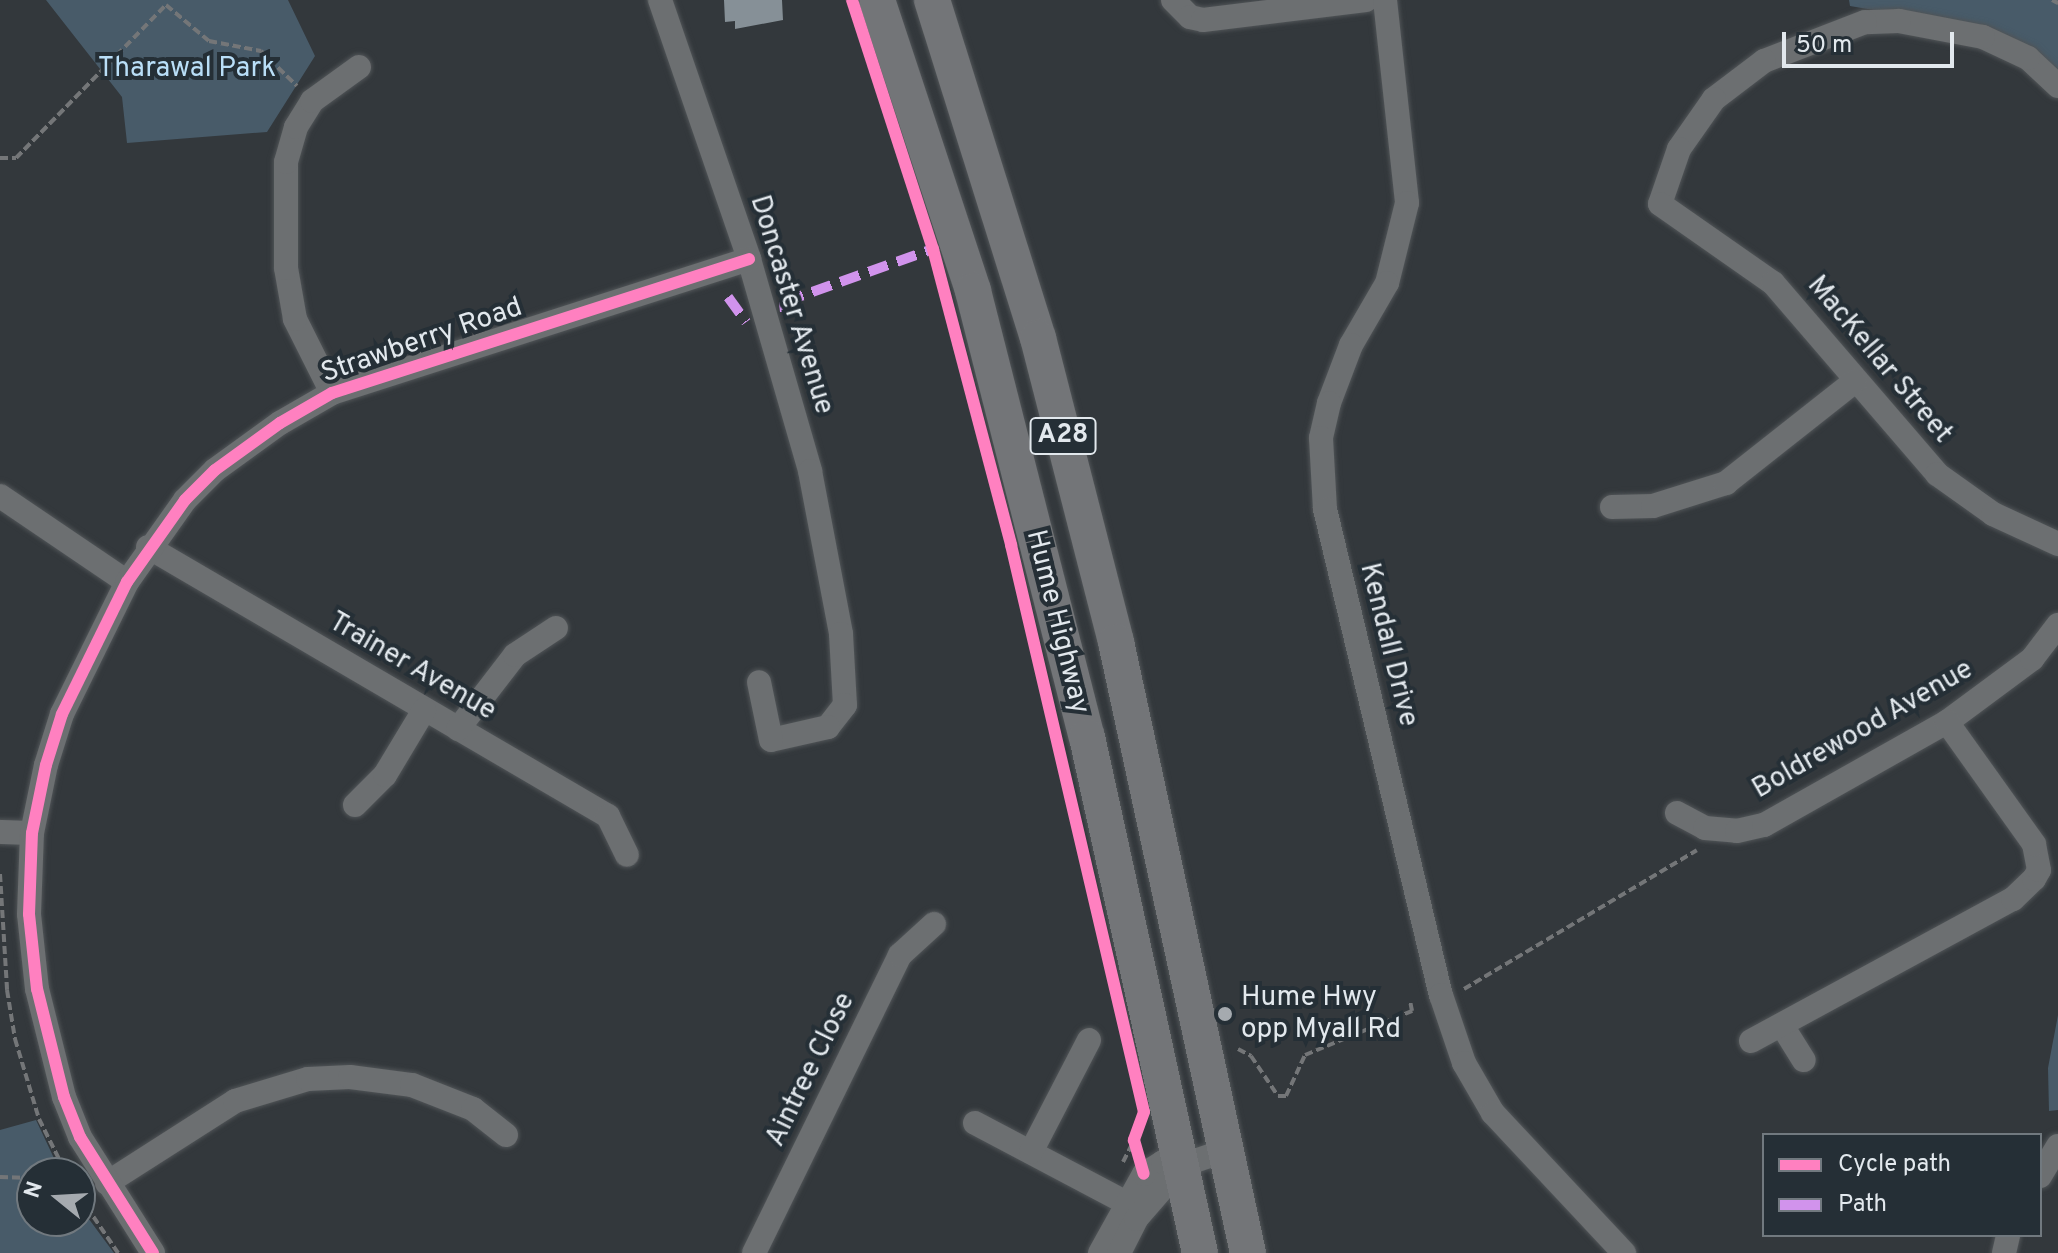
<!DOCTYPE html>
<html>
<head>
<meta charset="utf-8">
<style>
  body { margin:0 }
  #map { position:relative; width:2058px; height:1253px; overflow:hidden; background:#33383c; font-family:Overpass,sans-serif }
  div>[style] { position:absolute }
  .green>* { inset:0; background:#485b69 }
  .building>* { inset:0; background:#869097 }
  .path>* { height:4px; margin-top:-2px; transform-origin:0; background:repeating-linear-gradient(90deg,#747678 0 8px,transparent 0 12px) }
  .roads { filter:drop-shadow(0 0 2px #505457) drop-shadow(0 0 2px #505457) }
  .minor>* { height:24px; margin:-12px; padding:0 12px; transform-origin:12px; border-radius:12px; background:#6c6f71 }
  .highway>* { height:36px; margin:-18px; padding:0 18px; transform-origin:18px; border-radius:18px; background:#737578 }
  .quiet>* { height:10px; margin-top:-5px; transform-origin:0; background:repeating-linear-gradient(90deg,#d193ec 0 20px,transparent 0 30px) }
  .cycleway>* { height:12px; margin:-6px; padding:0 6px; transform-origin:6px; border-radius:6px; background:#ff80c0 }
  .dots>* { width:22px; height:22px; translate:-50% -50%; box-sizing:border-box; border:4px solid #252f36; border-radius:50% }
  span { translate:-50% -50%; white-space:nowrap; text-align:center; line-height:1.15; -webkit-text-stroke:8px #252f36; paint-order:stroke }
  .shield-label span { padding:2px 6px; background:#252f36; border:2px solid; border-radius:6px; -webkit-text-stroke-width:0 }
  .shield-label { font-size:26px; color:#e2e8ed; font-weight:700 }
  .park-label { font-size:28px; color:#b9def7 }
  .street-label { font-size:28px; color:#e2e8ed }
  .poi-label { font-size:28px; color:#e2e8ed }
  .left { translate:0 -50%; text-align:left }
  .legend { position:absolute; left:1762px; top:1133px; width:280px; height:104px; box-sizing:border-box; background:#252f36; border:2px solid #71797f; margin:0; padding:10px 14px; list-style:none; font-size:24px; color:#e2e8ed }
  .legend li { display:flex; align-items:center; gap:16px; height:40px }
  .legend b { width:40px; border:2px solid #71797f }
  .north { position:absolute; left:16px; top:1157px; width:80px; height:80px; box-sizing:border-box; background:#252f36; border:2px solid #71797f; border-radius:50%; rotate:288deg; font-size:22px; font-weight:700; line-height:32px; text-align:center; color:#e2e8ed }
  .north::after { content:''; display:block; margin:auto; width:28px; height:36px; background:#a5aaaf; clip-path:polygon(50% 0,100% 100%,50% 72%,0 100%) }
  .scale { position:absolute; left:1782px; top:32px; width:172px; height:36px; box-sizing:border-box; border:4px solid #e2e8ed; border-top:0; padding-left:10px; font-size:24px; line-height:28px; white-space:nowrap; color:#e2e8ed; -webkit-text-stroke:6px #252f36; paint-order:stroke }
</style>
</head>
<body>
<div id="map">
  <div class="green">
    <i style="clip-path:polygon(46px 0,288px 0,315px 56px,267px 132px,127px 143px,122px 97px)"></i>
    <i style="clip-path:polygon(1849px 0,2058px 0,2058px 76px,1885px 12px,1850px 6px)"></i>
    <i style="clip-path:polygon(2058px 1015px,2058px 1110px,2049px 1111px,2048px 1068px)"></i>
    <i style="clip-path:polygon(36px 1120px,61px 1173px,32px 1173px,32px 1221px,80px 1221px,80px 1207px,114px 1253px,0 1253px,0 1130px)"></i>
  </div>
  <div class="building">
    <i style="clip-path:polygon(724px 0,782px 0,783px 20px,735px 29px,735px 21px,725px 22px)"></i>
  </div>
  <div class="path">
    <i style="left:2052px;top:0;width:7px;rotate:27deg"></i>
    <i style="left:0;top:158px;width:16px"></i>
    <i style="left:16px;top:158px;width:214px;rotate:-45.6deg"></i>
    <i style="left:166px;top:5px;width:56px;rotate:39.9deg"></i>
    <i style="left:209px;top:41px;width:53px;rotate:10.9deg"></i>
    <i style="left:261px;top:51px;width:50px;rotate:44.2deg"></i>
    <i style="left:0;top:874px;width:116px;rotate:86.5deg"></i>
    <i style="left:7px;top:990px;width:50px;rotate:80.7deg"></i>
    <i style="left:15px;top:1039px;width:84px;rotate:73.3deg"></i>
    <i style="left:39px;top:1119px;width:60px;rotate:63.4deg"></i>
    <i style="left:1464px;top:989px;width:271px;rotate:-30.8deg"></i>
    <i style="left:1238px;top:1049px;width:15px;rotate:28deg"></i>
    <i style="left:1251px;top:1056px;width:48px;rotate:56deg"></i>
    <i style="left:1278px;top:1096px;width:8px"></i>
    <i style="left:1286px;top:1096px;width:45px;rotate:-65.1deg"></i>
    <i style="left:1305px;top:1055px;width:116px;rotate:-22.4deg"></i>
    <i style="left:1412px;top:1011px;width:10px;rotate:-101deg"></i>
    <i style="left:1123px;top:1162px;width:25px;rotate:-63deg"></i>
    <i style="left:0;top:1177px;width:32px;rotate:2deg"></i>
    <i style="left:80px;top:1197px;width:68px;rotate:55.8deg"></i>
  </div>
  <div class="roads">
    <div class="minor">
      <i style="left:660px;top:0;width:274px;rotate:71deg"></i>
      <i style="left:749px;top:259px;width:221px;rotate:73.9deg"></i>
      <i style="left:810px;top:471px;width:166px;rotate:79.2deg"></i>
      <i style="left:841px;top:634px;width:71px;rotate:86.8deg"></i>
      <i style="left:845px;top:705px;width:28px;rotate:128deg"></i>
      <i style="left:828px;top:727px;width:58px;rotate:167.2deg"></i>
      <i style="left:771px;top:740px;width:59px;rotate:-101.7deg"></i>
      <i style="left:1173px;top:0;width:24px;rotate:45deg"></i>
      <i style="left:1190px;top:17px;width:13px;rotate:13deg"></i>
      <i style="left:1203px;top:20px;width:164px;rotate:-7deg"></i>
      <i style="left:1385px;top:0;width:204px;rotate:83.8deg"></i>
      <i style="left:1407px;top:203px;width:82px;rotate:104deg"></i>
      <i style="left:1387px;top:283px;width:72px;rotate:120.1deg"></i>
      <i style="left:1351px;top:345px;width:62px;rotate:110.8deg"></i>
      <i style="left:1329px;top:403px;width:36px;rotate:103deg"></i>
      <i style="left:1321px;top:438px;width:71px;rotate:86.8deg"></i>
      <i style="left:1325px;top:509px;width:500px;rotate:76.6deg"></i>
      <i style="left:1441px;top:995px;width:72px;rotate:71.3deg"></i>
      <i style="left:1464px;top:1063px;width:58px;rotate:59.9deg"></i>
      <i style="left:1493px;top:1113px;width:192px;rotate:46.9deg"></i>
      <i style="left:2058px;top:86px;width:41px;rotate:-137deg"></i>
      <i style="left:2028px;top:58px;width:50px;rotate:-155deg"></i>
      <i style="left:1983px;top:37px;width:86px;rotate:-169.2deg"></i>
      <i style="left:1899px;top:21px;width:34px;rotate:178deg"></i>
      <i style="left:1865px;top:22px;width:108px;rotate:158.9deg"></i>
      <i style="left:1764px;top:61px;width:63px;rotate:142.8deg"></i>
      <i style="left:1714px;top:99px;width:61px;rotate:125deg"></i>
      <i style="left:1679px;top:149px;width:58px;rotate:109.1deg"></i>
      <i style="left:1660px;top:204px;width:138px;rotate:35deg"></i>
      <i style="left:1773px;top:283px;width:252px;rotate:49.3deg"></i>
      <i style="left:1937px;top:474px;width:69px;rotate:35.5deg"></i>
      <i style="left:1993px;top:514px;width:72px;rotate:24.8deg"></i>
      <i style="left:332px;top:393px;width:83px;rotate:-116.6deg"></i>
      <i style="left:295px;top:319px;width:52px;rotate:-100deg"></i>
      <i style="left:286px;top:268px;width:106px;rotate:-90deg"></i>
      <i style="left:286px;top:162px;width:36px;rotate:-74deg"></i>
      <i style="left:296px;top:127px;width:31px;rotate:-58deg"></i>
      <i style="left:312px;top:101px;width:58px;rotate:-35.9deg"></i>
      <i style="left:0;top:496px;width:153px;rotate:34.1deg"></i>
      <i style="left:1612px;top:507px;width:41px;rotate:-1.4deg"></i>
      <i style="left:1653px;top:506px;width:77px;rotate:-17.5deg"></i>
      <i style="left:1726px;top:483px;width:164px;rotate:-38.3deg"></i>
      <i style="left:148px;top:547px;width:533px;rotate:30.32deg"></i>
      <i style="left:608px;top:816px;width:43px;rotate:64deg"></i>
      <i style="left:458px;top:729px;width:93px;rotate:-52.4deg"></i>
      <i style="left:515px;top:655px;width:49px;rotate:-33.4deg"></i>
      <i style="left:355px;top:805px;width:42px;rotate:-45deg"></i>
      <i style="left:385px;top:775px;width:76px;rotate:-59deg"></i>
      <i style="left:1677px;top:813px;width:32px;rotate:28deg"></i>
      <i style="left:1705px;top:828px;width:32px;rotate:5deg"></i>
      <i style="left:1737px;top:831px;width:28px;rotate:-13deg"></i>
      <i style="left:1764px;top:825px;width:210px;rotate:-29.4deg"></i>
      <i style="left:1947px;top:722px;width:106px;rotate:-36.5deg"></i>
      <i style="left:2032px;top:659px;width:43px;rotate:-52.6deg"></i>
      <i style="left:0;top:832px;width:32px;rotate:2deg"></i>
      <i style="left:1783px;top:1027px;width:39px;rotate:58deg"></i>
      <i style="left:1751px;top:1041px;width:298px;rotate:-28.5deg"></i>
      <i style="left:2013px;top:899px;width:29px;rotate:-44deg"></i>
      <i style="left:2034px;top:879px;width:10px;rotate:-61deg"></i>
      <i style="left:2039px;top:870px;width:26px;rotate:-101deg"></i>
      <i style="left:2034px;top:844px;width:150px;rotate:-125.5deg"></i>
      <i style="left:975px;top:1123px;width:170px;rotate:27.8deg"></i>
      <i style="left:1031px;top:1152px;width:126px;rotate:-62.6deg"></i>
      <i style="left:2040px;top:1176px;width:35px;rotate:-59deg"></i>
      <i style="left:107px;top:1183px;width:152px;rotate:-32.6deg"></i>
      <i style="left:235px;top:1101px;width:76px;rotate:-16.8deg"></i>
      <i style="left:308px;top:1079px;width:42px;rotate:-2.7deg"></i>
      <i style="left:350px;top:1077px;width:63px;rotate:7.4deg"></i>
      <i style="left:412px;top:1085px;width:66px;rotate:21.5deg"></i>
      <i style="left:473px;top:1109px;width:42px;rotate:38.2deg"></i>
      <i style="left:153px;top:1253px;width:137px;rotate:-122.2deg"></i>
      <i style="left:80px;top:1137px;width:43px;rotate:-111.8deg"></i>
      <i style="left:64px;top:1097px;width:111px;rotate:-104deg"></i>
      <i style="left:37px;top:989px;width:75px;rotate:-96.1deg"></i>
      <i style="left:29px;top:914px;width:81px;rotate:-87.9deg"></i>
      <i style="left:32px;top:833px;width:69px;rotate:-78.4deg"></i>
      <i style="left:46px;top:765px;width:53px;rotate:-72.6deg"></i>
      <i style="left:62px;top:714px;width:147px;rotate:-63.8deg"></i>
      <i style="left:127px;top:582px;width:100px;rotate:-54.7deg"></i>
      <i style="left:185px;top:500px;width:42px;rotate:-45deg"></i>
      <i style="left:215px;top:470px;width:80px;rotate:-35.9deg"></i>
      <i style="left:280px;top:423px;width:60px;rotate:-30deg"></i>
      <i style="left:332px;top:393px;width:438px;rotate:-17.8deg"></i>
      <i style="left:754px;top:1253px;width:332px;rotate:-63.9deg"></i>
      <i style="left:900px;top:955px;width:46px;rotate:-42.4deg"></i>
      <i style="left:1100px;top:1253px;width:90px;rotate:-60.9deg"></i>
      <i style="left:1144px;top:1174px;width:22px;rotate:-32deg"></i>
      <i style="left:1163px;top:1162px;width:20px;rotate:9deg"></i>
      <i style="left:1183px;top:1165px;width:46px;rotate:-18.8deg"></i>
      <i style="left:1119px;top:1253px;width:38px;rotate:-63deg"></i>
      <i style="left:1136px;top:1219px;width:72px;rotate:-49deg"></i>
      <i style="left:2004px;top:1253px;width:18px;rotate:-77deg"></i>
    </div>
    <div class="highway">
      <i style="left:877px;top:0;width:306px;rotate:71.7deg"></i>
      <i style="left:973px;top:291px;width:460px;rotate:75.7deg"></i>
      <i style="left:1087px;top:737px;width:528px;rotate:77.65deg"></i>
      <i style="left:932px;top:0;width:354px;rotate:72.6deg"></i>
      <i style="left:1038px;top:338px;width:314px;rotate:75.6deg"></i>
      <i style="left:1116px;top:642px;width:625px;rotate:77.81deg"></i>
    </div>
  </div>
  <div class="quiet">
    <i style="left:728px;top:297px;width:31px;rotate:54deg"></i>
    <i style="left:785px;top:312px;width:10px;rotate:-96deg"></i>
    <i style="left:784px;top:302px;width:158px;rotate:-19.6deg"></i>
  </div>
  <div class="cycleway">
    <i style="left:852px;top:0;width:262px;rotate:72deg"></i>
    <i style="left:933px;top:249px;width:306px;rotate:75.2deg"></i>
    <i style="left:1011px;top:545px;width:582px;rotate:76.8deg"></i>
    <i style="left:1144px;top:1112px;width:30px;rotate:110deg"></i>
    <i style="left:1134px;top:1140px;width:35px;rotate:74deg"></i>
    <i style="left:153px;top:1253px;width:137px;rotate:-122.2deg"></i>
    <i style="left:80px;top:1137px;width:43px;rotate:-111.8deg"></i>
    <i style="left:64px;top:1097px;width:111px;rotate:-104deg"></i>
    <i style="left:37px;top:989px;width:75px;rotate:-96.1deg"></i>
    <i style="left:29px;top:914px;width:81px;rotate:-87.9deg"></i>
    <i style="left:32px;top:833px;width:69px;rotate:-78.4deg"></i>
    <i style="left:46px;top:765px;width:53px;rotate:-72.6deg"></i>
    <i style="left:62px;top:714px;width:147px;rotate:-63.8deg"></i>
    <i style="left:127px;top:582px;width:100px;rotate:-54.7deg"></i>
    <i style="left:185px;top:500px;width:42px;rotate:-45deg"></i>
    <i style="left:215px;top:470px;width:80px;rotate:-35.9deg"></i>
    <i style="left:280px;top:423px;width:60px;rotate:-30deg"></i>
    <i style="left:332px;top:393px;width:438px;rotate:-17.8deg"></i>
  </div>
  <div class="dots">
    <i style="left:1225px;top:1014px;background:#a5aaaf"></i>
  </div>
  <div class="shield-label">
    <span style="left:1063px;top:436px">A28</span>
  </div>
  <div class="park-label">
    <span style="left:187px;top:69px">Tharawal Park</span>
  </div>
  <div class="street-label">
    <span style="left:791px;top:305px;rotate:73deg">Doncaster Avenue</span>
    <span style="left:422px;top:341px;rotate:-19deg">Strawberry Road</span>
    <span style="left:1879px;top:360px;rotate:50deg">MacKellar Street</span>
    <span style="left:1057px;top:622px;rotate:76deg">Hume Highway</span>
    <span style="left:1388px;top:645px;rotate:76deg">Kendall Drive</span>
    <span style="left:412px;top:667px;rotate:30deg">Trainer Avenue</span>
    <span style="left:1863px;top:730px;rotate:-30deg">Boldrewood Avenue</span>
    <span style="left:811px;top:1070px;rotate:-64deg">Aintree Close</span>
  </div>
  <div class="poi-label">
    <span class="left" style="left:1241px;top:1014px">Hume Hwy<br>opp Myall Rd</span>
  </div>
  <ul class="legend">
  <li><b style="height:10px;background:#ff80c0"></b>Cycle path</li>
  <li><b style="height:10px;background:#d193ec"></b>Path</li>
  </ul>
  <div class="north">N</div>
  <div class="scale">50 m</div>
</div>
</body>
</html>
